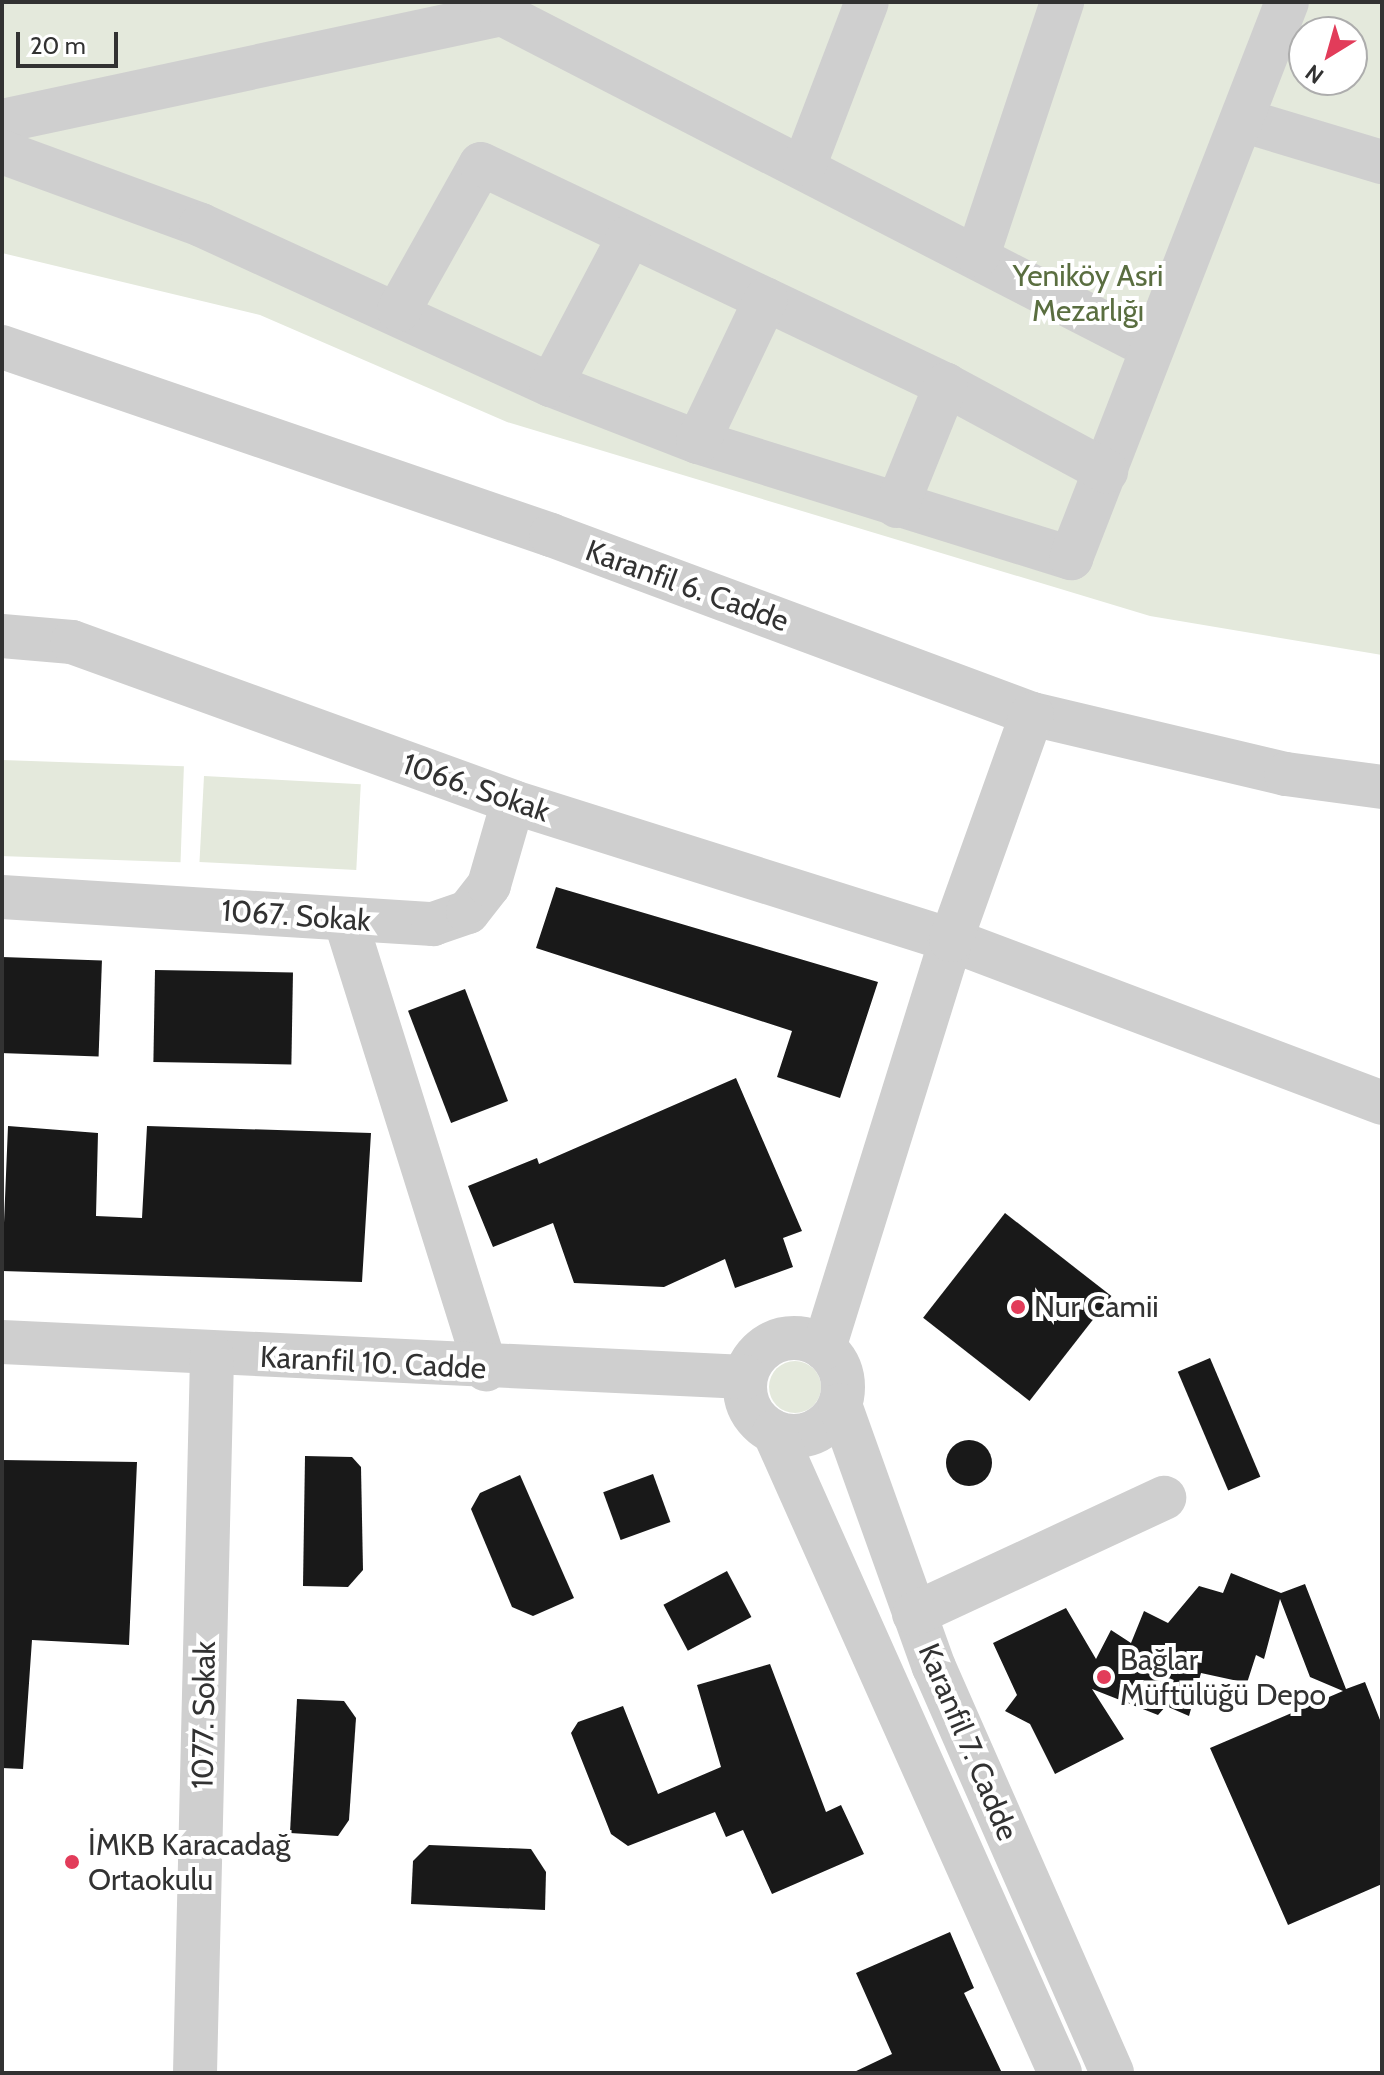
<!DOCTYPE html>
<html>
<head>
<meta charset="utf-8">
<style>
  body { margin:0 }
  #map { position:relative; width:1384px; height:2075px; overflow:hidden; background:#fff; font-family:Cabin,sans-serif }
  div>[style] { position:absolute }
  .green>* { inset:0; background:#e4e9dc; transform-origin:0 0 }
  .round { border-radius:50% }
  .building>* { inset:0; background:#191919; transform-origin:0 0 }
  .minor>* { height:44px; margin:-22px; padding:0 22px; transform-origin:22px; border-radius:22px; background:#cfcfcf }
  .minor>.ring { margin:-22px; padding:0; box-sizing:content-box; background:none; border:44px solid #cfcfcf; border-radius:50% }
  .dots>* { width:22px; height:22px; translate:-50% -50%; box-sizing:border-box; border:4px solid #fff; border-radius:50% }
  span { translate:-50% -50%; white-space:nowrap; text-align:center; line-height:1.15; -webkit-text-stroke:8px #fff; paint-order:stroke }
  .park-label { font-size:30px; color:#5a6e40 }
  .street-label { font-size:30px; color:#323232 }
  .poi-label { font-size:30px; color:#323232 }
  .left { translate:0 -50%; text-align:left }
  .frame { position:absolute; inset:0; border:4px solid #323232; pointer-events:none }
  .north { position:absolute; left:1288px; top:16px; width:80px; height:80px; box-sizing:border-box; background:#fff; border:2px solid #adadad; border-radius:50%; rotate:217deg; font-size:22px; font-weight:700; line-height:32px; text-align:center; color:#323232 }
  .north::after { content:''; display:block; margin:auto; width:28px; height:36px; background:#e23c5a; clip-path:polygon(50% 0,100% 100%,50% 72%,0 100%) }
  .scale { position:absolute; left:16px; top:32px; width:102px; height:36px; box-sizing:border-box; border:4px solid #323232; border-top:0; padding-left:10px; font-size:24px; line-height:28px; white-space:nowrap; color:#323232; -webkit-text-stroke:6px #fff; paint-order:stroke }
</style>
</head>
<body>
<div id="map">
  <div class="green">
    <i style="clip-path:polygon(evenodd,2px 2px,1382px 2px,1382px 655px,1150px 616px,507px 422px,260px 315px,2px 253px,2px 2px,1304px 32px,1352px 32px,1352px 80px,1304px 80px,1304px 32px)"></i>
    <i style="left:2px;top:760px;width:182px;height:96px;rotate:2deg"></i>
    <i style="left:204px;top:776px;width:157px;height:86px;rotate:3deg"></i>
    <i class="round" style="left:769px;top:1361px;width:52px;height:52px"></i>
  </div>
  <div class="building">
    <i style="clip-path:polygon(556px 887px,878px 982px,840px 1098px,777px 1077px,792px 1031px,536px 948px)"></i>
    <i style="left:2px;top:957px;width:100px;height:96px;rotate:2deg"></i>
    <i style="left:155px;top:970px;width:138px;height:92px;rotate:1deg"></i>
    <i style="left:465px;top:989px;width:120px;height:61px;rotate:69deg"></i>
    <i style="clip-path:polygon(736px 1078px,802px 1231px,783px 1238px,793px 1267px,735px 1288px,725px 1259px,664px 1287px,574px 1283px,553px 1223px,493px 1247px,468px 1186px,537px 1158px,539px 1164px)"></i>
    <i style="clip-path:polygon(8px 1126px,98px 1133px,96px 1216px,142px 1218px,147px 1126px,371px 1133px,362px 1282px,2px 1271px)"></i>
    <i style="left:1005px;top:1213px;width:135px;height:133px;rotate:38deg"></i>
    <i style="left:1210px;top:1358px;width:129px;height:35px;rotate:67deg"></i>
    <i class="round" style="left:946px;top:1440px;width:46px;height:46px"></i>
    <i style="clip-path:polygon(305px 1456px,352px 1457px,361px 1467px,363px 1570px,348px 1587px,303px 1586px)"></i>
    <i style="clip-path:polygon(2px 1460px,137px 1462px,129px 1645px,32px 1640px,23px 1769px,2px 1768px)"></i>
    <i style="left:653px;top:1474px;width:51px;height:53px;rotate:70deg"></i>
    <i style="clip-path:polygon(520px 1475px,574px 1598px,533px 1616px,512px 1607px,471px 1509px,480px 1493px)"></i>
    <i style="left:727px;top:1571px;width:52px;height:72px;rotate:62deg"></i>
    <i style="clip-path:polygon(1231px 1573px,1281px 1593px,1305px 1584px,1346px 1689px,1365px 1682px,1382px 1725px,1382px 1884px,1288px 1925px,1210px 1748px,1343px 1691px,1310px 1677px,1280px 1599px,1264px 1659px,1256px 1655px,1247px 1683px,1201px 1673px,1189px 1716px,1166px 1706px,1158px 1715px,1092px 1689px,1124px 1739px,1055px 1774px,1030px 1724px,1005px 1711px,1017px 1695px,993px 1643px,1066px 1608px,1096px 1659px,1111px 1630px,1131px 1643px,1144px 1611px,1168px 1623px,1199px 1586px,1223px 1593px)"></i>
    <i style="clip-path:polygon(770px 1664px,826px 1812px,841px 1805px,864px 1854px,772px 1894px,743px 1830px,726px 1837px,715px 1812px,628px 1846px,611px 1834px,571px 1733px,578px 1722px,623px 1706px,658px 1794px,721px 1767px,697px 1685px)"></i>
    <i style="clip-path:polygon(297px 1699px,344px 1701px,356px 1718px,349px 1820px,338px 1836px,290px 1833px)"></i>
    <i style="clip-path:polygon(429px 1845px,531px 1849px,546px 1872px,545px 1910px,411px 1904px,413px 1861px)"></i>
    <i style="clip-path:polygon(950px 1932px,974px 1988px,964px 1993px,1002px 2073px,852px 2073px,892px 2054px,856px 1973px)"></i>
  </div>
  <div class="minor">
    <i style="left:2px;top:121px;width:511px;rotate:-12.08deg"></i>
    <i style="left:502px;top:14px;width:731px;rotate:27.2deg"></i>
    <i style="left:1245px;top:121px;width:143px;rotate:16.7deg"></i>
    <i style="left:2px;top:152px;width:212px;rotate:20.1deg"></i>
    <i style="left:201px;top:225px;width:385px;rotate:24.6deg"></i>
    <i style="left:551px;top:385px;width:158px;rotate:21.2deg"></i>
    <i style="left:698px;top:442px;width:391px;rotate:17.3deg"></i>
    <i style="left:1071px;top:558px;width:596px;rotate:-68.77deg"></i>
    <i style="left:805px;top:164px;width:173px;rotate:-69.1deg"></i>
    <i style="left:978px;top:255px;width:267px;rotate:-71.6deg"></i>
    <i style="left:399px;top:310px;width:167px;rotate:-60.7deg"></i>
    <i style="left:481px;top:164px;width:515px;rotate:25.42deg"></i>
    <i style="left:946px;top:385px;width:182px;rotate:28.3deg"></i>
    <i style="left:2px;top:347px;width:580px;rotate:18.9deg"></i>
    <i style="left:551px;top:535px;width:513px;rotate:20.41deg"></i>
    <i style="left:1032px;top:714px;width:261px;rotate:13.3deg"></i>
    <i style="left:1286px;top:774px;width:97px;rotate:7.7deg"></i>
    <i style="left:551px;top:385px;width:167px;rotate:-62.2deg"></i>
    <i style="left:698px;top:442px;width:158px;rotate:-64.6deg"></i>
    <i style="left:897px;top:506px;width:131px;rotate:-68deg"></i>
    <i style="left:2px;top:636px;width:70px;rotate:4.9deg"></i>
    <i style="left:72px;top:642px;width:469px;rotate:19.9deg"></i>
    <i style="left:513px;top:802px;width:459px;rotate:17.5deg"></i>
    <i style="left:951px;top:940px;width:461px;rotate:20.7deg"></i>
    <i style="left:2px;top:897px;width:432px;rotate:3.6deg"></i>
    <i style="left:433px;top:924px;width:37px;rotate:-19deg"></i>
    <i style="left:468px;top:912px;width:34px;rotate:-52deg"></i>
    <i style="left:489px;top:885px;width:86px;rotate:-73.9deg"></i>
    <i style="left:345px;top:919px;width:472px;rotate:72.6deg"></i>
    <i class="ring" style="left:745px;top:1338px;width:54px;height:54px"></i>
    <i style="left:2px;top:1342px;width:744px;rotate:2.7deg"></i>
    <i style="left:824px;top:1348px;width:427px;rotate:-72.7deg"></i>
    <i style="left:951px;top:940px;width:240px;rotate:-70.3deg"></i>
    <i style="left:840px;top:1405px;width:278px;rotate:70.3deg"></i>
    <i style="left:934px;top:1667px;width:443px;rotate:66.3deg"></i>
    <i style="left:774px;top:1432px;width:702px;rotate:65.95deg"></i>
    <i style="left:914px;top:1614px;width:276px;rotate:-24.9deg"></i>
    <i style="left:195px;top:2073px;width:717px;rotate:-88.64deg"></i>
  </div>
  <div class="dots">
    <i style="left:1018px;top:1307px;background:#e23c5a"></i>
    <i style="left:1104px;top:1677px;background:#e23c5a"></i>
    <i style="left:72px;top:1862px;background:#e23c5a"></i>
  </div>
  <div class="park-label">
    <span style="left:1088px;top:293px">Yeniköy Asri<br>Mezarlığı</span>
  </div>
  <div class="street-label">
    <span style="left:687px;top:586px;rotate:20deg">Karanfil 6. Cadde</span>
    <span style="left:476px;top:788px;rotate:19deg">1066. Sokak</span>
    <span style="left:296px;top:916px;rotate:4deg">1067. Sokak</span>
    <span style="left:373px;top:1363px;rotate:3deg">Karanfil 10. Cadde</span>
    <span style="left:204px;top:1715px;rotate:-89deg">1077. Sokak</span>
    <span style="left:968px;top:1742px;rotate:67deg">Karanfil 7. Cadde</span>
  </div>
  <div class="poi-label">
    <span class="left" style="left:1034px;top:1307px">Nur Camii</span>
    <span class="left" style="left:1120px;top:1677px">Bağlar<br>Müftülüğü Depo</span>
    <span class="left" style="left:88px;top:1862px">İMKB Karacadağ<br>Ortaokulu</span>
  </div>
  <div class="frame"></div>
  <div class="north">N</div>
  <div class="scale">20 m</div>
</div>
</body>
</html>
